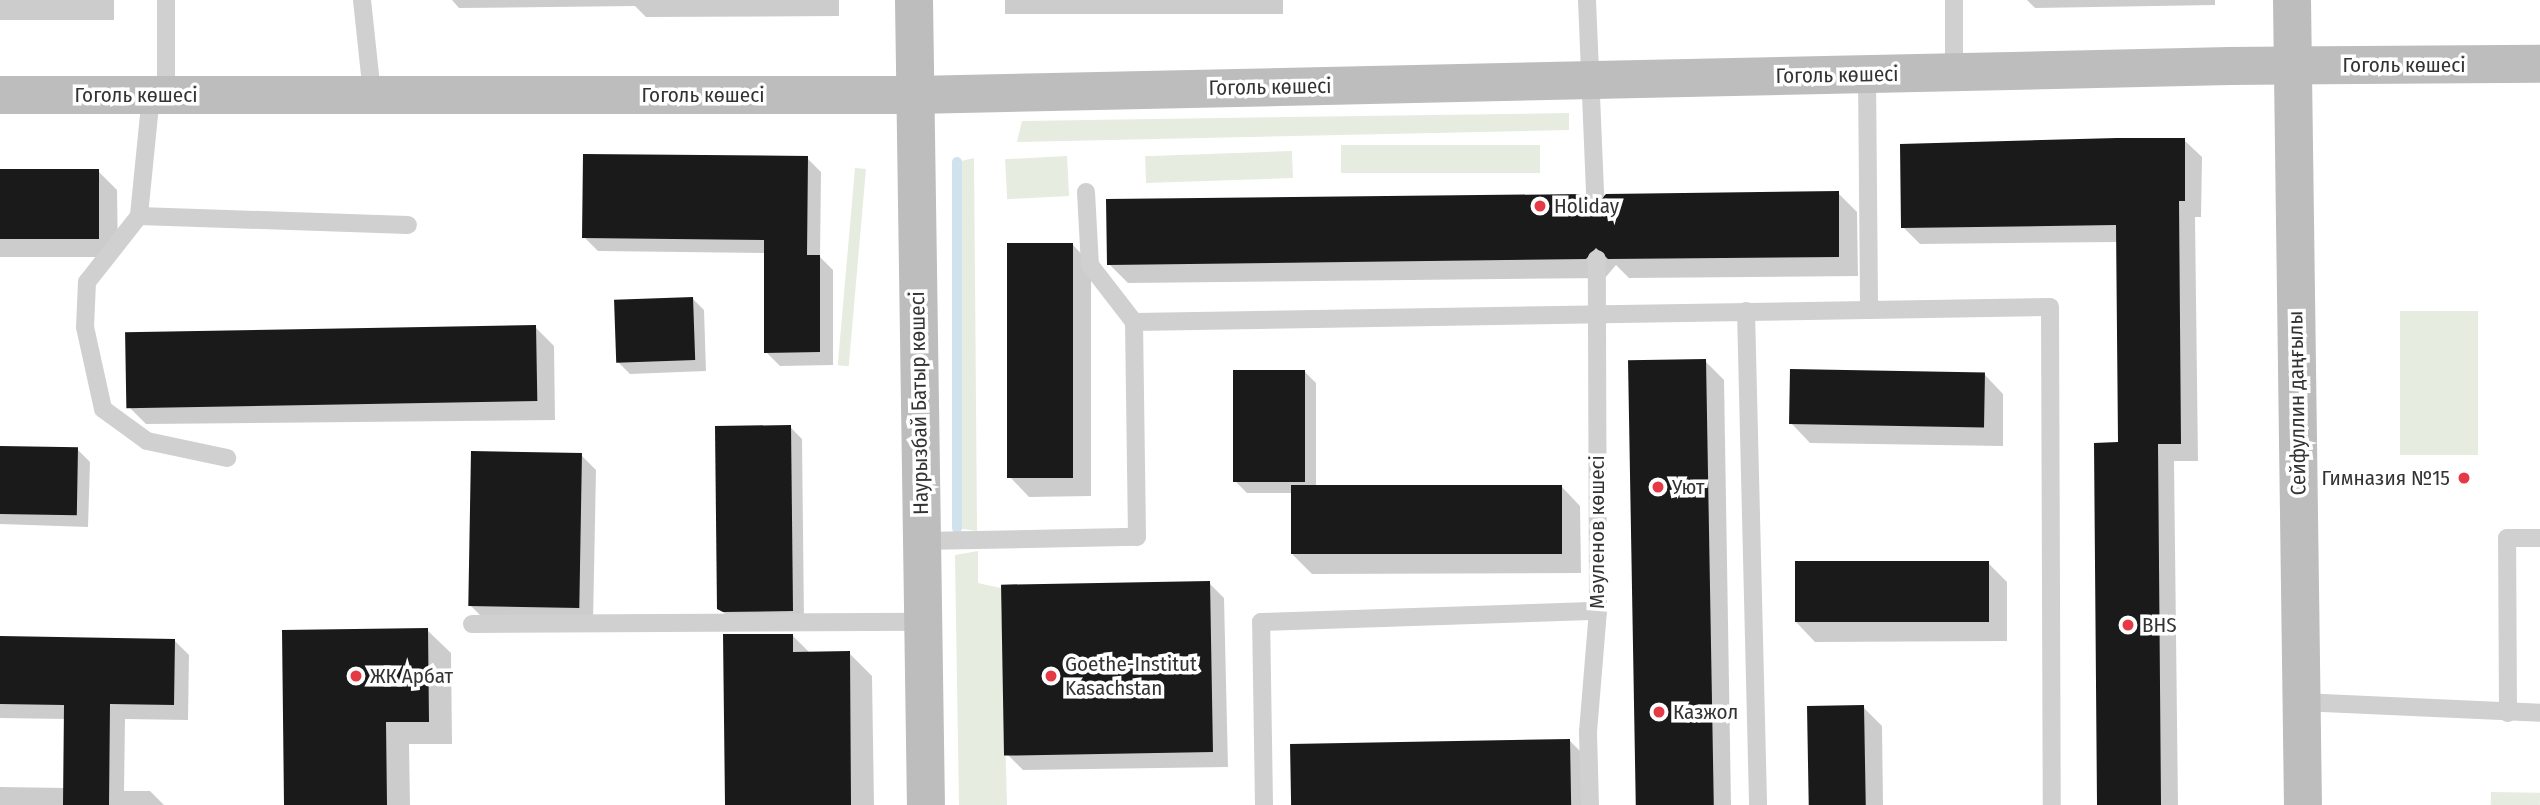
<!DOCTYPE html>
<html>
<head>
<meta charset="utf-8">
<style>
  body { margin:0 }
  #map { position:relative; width:2540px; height:805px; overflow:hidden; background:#fff; font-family:"Fira Sans Condensed",sans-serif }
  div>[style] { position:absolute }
  .green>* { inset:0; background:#e6ecdf; transform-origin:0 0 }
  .shadow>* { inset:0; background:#0003; transform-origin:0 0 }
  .stream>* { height:10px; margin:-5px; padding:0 5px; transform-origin:5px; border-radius:5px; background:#cfe2ee }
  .building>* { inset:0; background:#1a1a1a; transform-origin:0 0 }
  .lane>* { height:18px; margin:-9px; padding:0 9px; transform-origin:9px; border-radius:9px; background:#d0d0d0 }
  .secondary>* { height:38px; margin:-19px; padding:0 19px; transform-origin:19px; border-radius:19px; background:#bdbdbd }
  .dots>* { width:19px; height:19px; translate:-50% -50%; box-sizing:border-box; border:4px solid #fff; border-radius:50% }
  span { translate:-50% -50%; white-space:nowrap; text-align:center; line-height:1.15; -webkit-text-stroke:7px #fff; paint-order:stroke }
  .street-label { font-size:21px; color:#333 }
  .poi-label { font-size:21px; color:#333 }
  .left { translate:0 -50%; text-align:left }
  .right { translate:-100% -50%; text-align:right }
</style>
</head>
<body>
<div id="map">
  <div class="green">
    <i style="clip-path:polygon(1569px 113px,1569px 130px,1017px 142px,1022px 121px)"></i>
    <i style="left:1540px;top:145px;width:28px;height:199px;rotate:90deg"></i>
    <i style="left:1292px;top:151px;width:27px;height:147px;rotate:88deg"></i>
    <i style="left:1067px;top:156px;width:40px;height:62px;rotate:87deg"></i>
    <i style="clip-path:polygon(974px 158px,977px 531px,957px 528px,957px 162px)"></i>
    <i style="left:855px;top:168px;width:11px;height:198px;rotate:5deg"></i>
    <i style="left:2400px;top:311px;width:78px;height:144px"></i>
    <i style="clip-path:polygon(978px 551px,978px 583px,1001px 588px,1007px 805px,959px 805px,955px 555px)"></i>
    <i style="left:2491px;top:792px;width:49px;height:13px;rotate:1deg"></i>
  </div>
  <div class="shadow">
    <i style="left:0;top:0;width:114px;height:20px"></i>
    <i style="clip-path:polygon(452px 0,839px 0,839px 16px,646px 17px,635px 6px,459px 8px)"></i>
    <i style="left:1005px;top:0;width:278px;height:14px"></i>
    <i style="clip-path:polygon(2027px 0,2215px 0,2215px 5px,2035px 8px)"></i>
    <i style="clip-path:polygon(2184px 140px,2202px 157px,2201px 217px,2195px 217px,2198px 461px,2174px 461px,2178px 805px,2099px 805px,2120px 444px,2118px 242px,1920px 244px,1903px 227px)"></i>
    <i style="clip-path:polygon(807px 158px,821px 172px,820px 257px,833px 270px,833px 365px,780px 366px,766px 352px,765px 253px,598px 251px,584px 237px)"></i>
    <i style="clip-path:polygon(0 171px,98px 171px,117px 190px,118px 257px,0 257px)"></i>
    <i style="clip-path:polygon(1838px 193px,1857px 212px,1858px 276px,1629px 278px,1616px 265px,1605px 278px,1128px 283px,1109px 264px,1595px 208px)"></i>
    <i style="clip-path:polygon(1072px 244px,1091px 264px,1091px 496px,1029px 497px,1010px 477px)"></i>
    <i style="clip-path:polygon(692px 298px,704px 310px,706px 371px,630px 374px,618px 362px)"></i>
    <i style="clip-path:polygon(535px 327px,554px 346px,555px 420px,146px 424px,127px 405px)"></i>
    <i style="clip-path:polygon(1705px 361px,1724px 380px,1731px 805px,1637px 805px)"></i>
    <i style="clip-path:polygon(1304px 371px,1316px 383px,1316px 488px,1561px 486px,1580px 506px,1581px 573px,1312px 574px,1293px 555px,1292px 493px,1247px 493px,1235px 481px)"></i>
    <i style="clip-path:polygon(1984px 374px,2003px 394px,2003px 446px,1810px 443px,1791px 423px)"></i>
    <i style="clip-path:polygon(790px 427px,802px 439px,804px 622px,731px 620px,719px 608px)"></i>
    <i style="clip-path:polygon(0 448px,78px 450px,90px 462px,88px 527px,0 524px)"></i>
    <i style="clip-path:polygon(581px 455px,596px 470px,593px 622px,485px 620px,470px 605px)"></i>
    <i style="clip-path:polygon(1988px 563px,2007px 582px,2007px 641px,1815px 642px,1796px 622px)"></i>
    <i style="clip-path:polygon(1209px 583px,1224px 598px,1228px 767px,1023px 770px,1008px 755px)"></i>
    <i style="clip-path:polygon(427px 630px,451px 653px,452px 744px,409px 744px,410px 805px,286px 805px)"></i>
    <i style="clip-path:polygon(793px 636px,810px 653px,849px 653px,872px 676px,874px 805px,726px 805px)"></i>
    <i style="clip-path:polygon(0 637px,174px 640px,189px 655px,188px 720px,125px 719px,124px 791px,150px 791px,164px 805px,0 805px,0 787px,65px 788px,66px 719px,0 718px)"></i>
    <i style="clip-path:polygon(1863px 707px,1882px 726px,1883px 805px,1810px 805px)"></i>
    <i style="clip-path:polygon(1570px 741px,1585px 756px,1585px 805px,1293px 805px)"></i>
  </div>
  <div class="stream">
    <i style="left:957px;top:162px;width:366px;rotate:90deg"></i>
  </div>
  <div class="building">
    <i style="clip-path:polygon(2117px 138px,2185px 138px,2185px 201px,2179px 201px,2181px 444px,2158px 444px,2161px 805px,2097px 805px,2094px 443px,2118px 442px,2116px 225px,1901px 228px,1900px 144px)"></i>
    <i style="clip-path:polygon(583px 154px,808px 156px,807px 255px,820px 255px,820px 352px,764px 353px,764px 240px,582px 238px)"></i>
    <i style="left:0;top:169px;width:99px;height:70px"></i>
    <i style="clip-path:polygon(1839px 191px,1839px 257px,1608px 259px,1596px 248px,1586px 259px,1107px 265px,1106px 199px,1584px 194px,1595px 205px,1606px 194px)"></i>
    <i style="left:1073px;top:243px;width:235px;height:66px;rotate:90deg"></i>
    <i style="left:693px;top:297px;width:63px;height:79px;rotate:88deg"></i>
    <i style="left:536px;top:325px;width:76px;height:411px;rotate:89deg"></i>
    <i style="left:1706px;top:359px;width:446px;height:78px;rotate:89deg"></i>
    <i style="left:1790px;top:369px;width:195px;height:55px;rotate:1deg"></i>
    <i style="left:1233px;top:370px;width:72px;height:112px"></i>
    <i style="clip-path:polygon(791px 425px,793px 611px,723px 612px,717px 609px,715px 426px)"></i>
    <i style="left:0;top:446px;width:78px;height:68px;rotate:1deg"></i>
    <i style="left:471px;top:451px;width:111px;height:155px;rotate:1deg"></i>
    <i style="left:1562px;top:485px;width:69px;height:271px;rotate:90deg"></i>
    <i style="left:1989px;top:561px;width:61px;height:194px;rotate:90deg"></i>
    <i style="left:1210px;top:581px;width:171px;height:209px;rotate:89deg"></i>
    <i style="clip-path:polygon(428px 628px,429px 722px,386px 722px,387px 805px,284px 805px,282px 630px)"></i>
    <i style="clip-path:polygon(723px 634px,793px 634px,793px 652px,850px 651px,851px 805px,725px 805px)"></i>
    <i style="clip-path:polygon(0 636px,175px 639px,174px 705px,110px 704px,109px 805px,63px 805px,64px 705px,0 704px)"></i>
    <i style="left:1864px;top:705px;width:100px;height:57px;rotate:89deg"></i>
    <i style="left:1570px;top:739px;width:66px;height:280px;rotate:89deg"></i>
  </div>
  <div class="lane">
    <i style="left:166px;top:0;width:95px;rotate:90deg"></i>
    <i style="left:362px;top:0;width:95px;rotate:83.9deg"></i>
    <i style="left:1587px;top:0;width:194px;rotate:87.6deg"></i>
    <i style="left:1954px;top:0;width:72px;rotate:90deg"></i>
    <i style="left:1867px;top:74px;width:236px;rotate:89.5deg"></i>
    <i style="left:151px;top:95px;width:122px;rotate:95.7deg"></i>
    <i style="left:139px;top:216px;width:84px;rotate:128.2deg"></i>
    <i style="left:87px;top:282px;width:45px;rotate:92.5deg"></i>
    <i style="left:85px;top:327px;width:84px;rotate:77.6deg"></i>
    <i style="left:103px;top:409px;width:54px;rotate:36deg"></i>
    <i style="left:147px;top:441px;width:82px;rotate:12deg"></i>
    <i style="left:1086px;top:192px;width:73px;rotate:86.9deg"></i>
    <i style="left:1090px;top:265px;width:72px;rotate:52.3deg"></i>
    <i style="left:139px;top:216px;width:269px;rotate:1.9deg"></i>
    <i style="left:1746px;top:311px;width:494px;rotate:88.6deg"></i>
    <i style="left:921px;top:541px;width:216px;rotate:-1.1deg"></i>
    <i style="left:1137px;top:537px;width:215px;rotate:-90.8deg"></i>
    <i style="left:1134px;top:322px;width:916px;rotate:-0.94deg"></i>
    <i style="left:2050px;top:307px;width:498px;rotate:89.8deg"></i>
    <i style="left:472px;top:624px;width:451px;rotate:-0.3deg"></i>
    <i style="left:2301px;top:702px;width:239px;rotate:2.6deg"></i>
    <i style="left:2508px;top:713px;width:175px;rotate:-90.3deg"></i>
    <i style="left:2507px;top:538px;width:33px"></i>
    <i style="left:1264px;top:805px;width:183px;rotate:-90.9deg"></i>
    <i style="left:1261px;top:622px;width:337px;rotate:-1.9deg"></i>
    <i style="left:1590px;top:805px;width:73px;rotate:-91.6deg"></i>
    <i style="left:1588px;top:732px;width:121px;rotate:-85.3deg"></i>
    <i style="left:1598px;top:611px;width:352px;rotate:-90.2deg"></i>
  </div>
  <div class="secondary">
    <i style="left:914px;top:0;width:805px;rotate:89.15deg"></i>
    <i style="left:2292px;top:0;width:805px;rotate:89.22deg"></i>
    <i style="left:0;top:95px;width:915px"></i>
    <i style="left:915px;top:95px;width:1315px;rotate:-1.26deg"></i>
    <i style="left:2230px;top:66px;width:310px;rotate:-0.4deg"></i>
  </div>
  <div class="dots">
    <i style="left:1540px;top:206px;background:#e63946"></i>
    <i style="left:2464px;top:478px;background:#e63946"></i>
    <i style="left:1658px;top:487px;background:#e63946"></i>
    <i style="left:2128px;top:625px;background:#e63946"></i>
    <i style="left:356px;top:676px;background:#e63946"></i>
    <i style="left:1051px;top:676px;background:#e63946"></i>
    <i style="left:1659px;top:712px;background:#e63946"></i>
  </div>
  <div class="street-label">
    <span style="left:2404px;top:65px">Гоголь көшесі</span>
    <span style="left:1837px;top:75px;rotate:-1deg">Гоголь көшесі</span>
    <span style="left:1270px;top:87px;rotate:-1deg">Гоголь көшесі</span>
    <span style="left:136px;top:95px">Гоголь көшесі</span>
    <span style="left:703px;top:95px">Гоголь көшесі</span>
    <span style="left:919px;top:403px;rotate:-91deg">Наурызбай Батыр көшесі</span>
    <span style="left:2297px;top:403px;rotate:-91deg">Сейфуллин даңғылы</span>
    <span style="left:1597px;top:532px;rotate:-90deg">Мәуленов көшесі</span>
  </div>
  <div class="poi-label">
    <span class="left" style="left:1554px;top:206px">Holiday</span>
    <span class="right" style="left:2450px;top:478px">Гимназия №15</span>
    <span class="left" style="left:1672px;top:487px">Уют</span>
    <span class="left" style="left:2142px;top:625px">BHS</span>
    <span class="left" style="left:1065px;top:676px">Goethe-Institut<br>Kasachstan</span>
    <span class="left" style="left:370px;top:676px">ЖК Арбат</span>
    <span class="left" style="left:1673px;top:712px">Казжол</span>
  </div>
</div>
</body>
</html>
